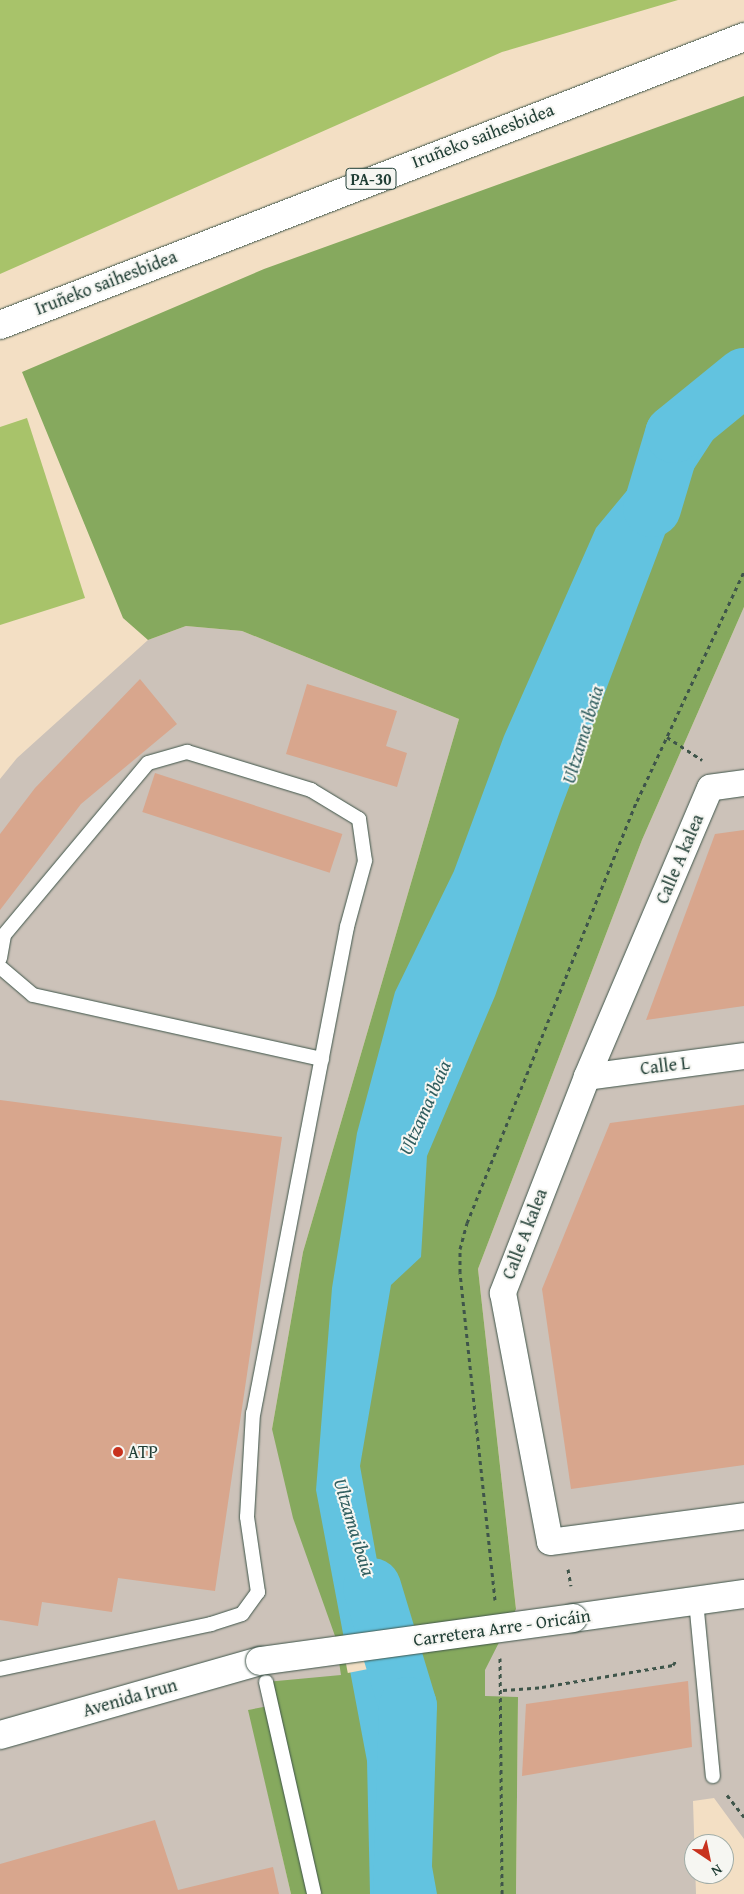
<!DOCTYPE html>
<html>
<head>
<meta charset="utf-8">
<style>
  body { margin:0 }
  #map { position:relative; width:744px; height:1894px; overflow:hidden; background:#f3dfc4; font-family:"Gentium Book Plus",serif }
  div>[style] { position:absolute }
  .industrial>* { inset:0; background:#ccc2b9 }
  .green>* { inset:0; background:#a8c36a }
  .forest>* { inset:0; background:#86a95e }
  .water>* { inset:0; background:#62c3e0 }
  .pier>* { inset:0; background:#f3dfc4; transform-origin:0 0 }
  .river>* { height:58px; margin:-29px; padding:0 29px; transform-origin:29px; border-radius:29px; background:#62c3e0 }
  .building>* { inset:0; background:#d8a68d; transform-origin:0 0 }
  .path>* { height:3px; margin-top:-1.5px; transform-origin:0; background:repeating-linear-gradient(90deg,#3f554a 0 4px,transparent 0 8px) }
  .roads { filter:drop-shadow(0 0 1px #3f554a) drop-shadow(0 0 1px #3f554a) }
  .lane>* { height:14px; margin:-7px; padding:0 7px; transform-origin:7px; border-radius:7px; background:#fff }
  .street>* { height:26px; margin:-13px; padding:0 13px; transform-origin:13px; border-radius:13px; background:#fff }
  .secondary>* { height:28px; margin:-14px; padding:0 14px; transform-origin:14px; border-radius:14px; background:#fff }
  .highway>* { height:28px; margin:-14px; padding:0 14px; transform-origin:14px; border-radius:14px; background:#fff }
  .bridges { filter:drop-shadow(0 0 1px #3f554a) drop-shadow(0 0 1px #3f554a) }
  .secondary-bridge>* { height:28px; margin:-14px; padding:0 14px; transform-origin:14px; border-radius:14px; background:#fff }
  .dots>* { width:14px; height:14px; translate:-50% -50%; box-sizing:border-box; border:2px solid #f6f6f2; border-radius:50% }
  span { translate:-50% -50%; white-space:nowrap; text-align:center; line-height:1.15; -webkit-text-stroke:4px #f6f6f2; paint-order:stroke }
  .shield-label span { padding:1px 4px; background:#f6f6f2; border:1px solid; border-radius:4px; -webkit-text-stroke-width:0 }
  .shield-label { font-size:16px; color:#1f3d34; font-weight:700 }
  .street-label { font-size:18px; color:#1f3d34 }
  .poi-label { font-size:18px; color:#1f3d34 }
  .left { translate:0 -50%; text-align:left }
  .water-label { font-size:19px; color:#305e5f; font-style:italic }
  .north { position:absolute; left:684px; top:1834px; width:50px; height:50px; box-sizing:border-box; background:#f6f6f2; border:1px solid #a0aca6; border-radius:50%; rotate:146deg; font-size:14px; font-weight:700; line-height:20px; text-align:center; color:#1f3d34 }
  .north::after { content:''; display:block; margin:auto; width:18px; height:22px; background:#c8321e; clip-path:polygon(50% 0,100% 100%,50% 72%,0 100%) }
</style>
</head>
<body>
<div id="map">
  <div class="industrial">
    <i style="clip-path:polygon(744px 607px,744px 1839px,714px 1798px,693px 1801px,696px 1894px,516px 1894px,518px 1697px,485px 1697px,485px 1670px,249px 1710px,291px 1894px,0 1894px,0 779px,17px 758px,148px 640px,186px 626px,242px 631px,459px 719px,303px 1252px,272px 1429px,516px 1608px,478px 1269px,642px 840px)"></i>
  </div>
  <div class="green">
    <i style="clip-path:polygon(0 0,678px 0,502px 52px,0 274px)"></i>
    <i style="clip-path:polygon(27px 418px,85px 598px,0 625px,0 427px)"></i>
  </div>
  <div class="forest">
    <i style="clip-path:polygon(744px 96px,744px 607px,642px 840px,478px 1269px,516px 1609px,485px 1670px,485px 1696px,518px 1697px,516px 1894px,291px 1894px,248px 1710px,274px 1705px,266px 1682px,341px 1675px,335px 1636px,293px 1518px,272px 1429px,303px 1252px,459px 719px,242px 631px,186px 626px,148px 640px,123px 618px,22px 372px,264px 269px)"></i>
  </div>
  <div class="water">
    <i style="clip-path:polygon(744px 377px,744px 406px,729px 415px,684px 484px,560px 811px,495px 996px,427px 1156px,421px 1257px,391px 1285px,360px 1466px,437px 1894px,370px 1894px,367px 1761px,316px 1490px,332px 1288px,357px 1133px,395px 992px,454px 871px,504px 736px,596px 528px,674px 434px)"></i>
  </div>
  <div class="pier">
    <i style="left:391px;top:1628px;width:36px;height:51px;rotate:79deg"></i>
  </div>
  <div class="river">
    <i style="left:652px;top:508px;width:77px;rotate:-73.4deg"></i>
    <i style="left:674px;top:434px;width:90px;rotate:-39.2deg"></i>
    <i style="left:372px;top:1587px;width:124px;rotate:73.2deg"></i>
    <i style="left:408px;top:1706px;width:188px;rotate:91.8deg"></i>
  </div>
  <div class="building">
    <i style="clip-path:polygon(140px 679px,177px 724px,81px 804px,0 910px,0 834px,35px 788px)"></i>
    <i style="clip-path:polygon(307px 684px,397px 711px,386px 746px,407px 753px,397px 787px,286px 754px)"></i>
    <i style="left:155px;top:773px;width:197px;height:41px;rotate:18deg"></i>
    <i style="clip-path:polygon(744px 830px,744px 1006px,646px 1020px,715px 834px)"></i>
    <i style="clip-path:polygon(0 1100px,282px 1137px,215px 1591px,118px 1578px,112px 1612px,42px 1602px,38px 1626px,0 1620px)"></i>
    <i style="clip-path:polygon(744px 1105px,744px 1465px,571px 1489px,542px 1289px,610px 1123px)"></i>
    <i style="clip-path:polygon(688px 1681px,692px 1747px,522px 1776px,526px 1704px)"></i>
    <i style="clip-path:polygon(155px 1820px,178px 1890px,273px 1867px,279px 1894px,0 1894px,0 1864px)"></i>
  </div>
  <div class="path">
    <i style="left:667px;top:737px;width:42px;rotate:33.3deg"></i>
    <i style="left:568px;top:1569px;width:17px;rotate:80deg"></i>
    <i style="left:495px;top:1600px;width:330px;rotate:-96.1deg"></i>
    <i style="left:460px;top:1272px;width:23px;rotate:-90deg"></i>
    <i style="left:460px;top:1249px;width:27px;rotate:-75deg"></i>
    <i style="left:467px;top:1223px;width:455px;rotate:-68.1deg"></i>
    <i style="left:637px;top:801px;width:253px;rotate:-65deg"></i>
    <i style="left:500px;top:1658px;width:236px;rotate:89.5deg"></i>
    <i style="left:503px;top:1690px;width:39px;rotate:-4deg"></i>
    <i style="left:542px;top:1687px;width:133px;rotate:-9.5deg"></i>
    <i style="left:673px;top:1665px;width:7px;rotate:-56deg"></i>
    <i style="left:727px;top:1795px;width:28px;rotate:52deg"></i>
  </div>
  <div class="roads">
    <div class="lane">
      <i style="left:0;top:958px;width:23px;rotate:-80deg"></i>
      <i style="left:4px;top:935px;width:224px;rotate:-50.1deg"></i>
      <i style="left:148px;top:763px;width:41px;rotate:-15.8deg"></i>
      <i style="left:187px;top:752px;width:130px;rotate:17deg"></i>
      <i style="left:311px;top:790px;width:56px;rotate:31.1deg"></i>
      <i style="left:359px;top:819px;width:42px;rotate:81.9deg"></i>
      <i style="left:365px;top:861px;width:68px;rotate:105.3deg"></i>
      <i style="left:347px;top:927px;width:495px;rotate:100.9deg"></i>
      <i style="left:253px;top:1413px;width:104px;rotate:93.3deg"></i>
      <i style="left:247px;top:1517px;width:76px;rotate:81.7deg"></i>
      <i style="left:258px;top:1592px;width:27px;rotate:126deg"></i>
      <i style="left:242px;top:1614px;width:33px;rotate:162deg"></i>
      <i style="left:211px;top:1624px;width:216px;rotate:168deg"></i>
      <i style="left:0;top:967px;width:43px;rotate:40.3deg"></i>
      <i style="left:33px;top:995px;width:296px;rotate:12.5deg"></i>
      <i style="left:696px;top:1601px;width:176px;rotate:84.5deg"></i>
      <i style="left:266px;top:1682px;width:217px;rotate:77.2deg"></i>
    </div>
    <div class="street">
      <i style="left:744px;top:783px;width:34px;rotate:172deg"></i>
      <i style="left:710px;top:788px;width:314px;rotate:113.1deg"></i>
      <i style="left:587px;top:1077px;width:232px;rotate:111.3deg"></i>
      <i style="left:503px;top:1293px;width:253px;rotate:79.3deg"></i>
      <i style="left:550px;top:1542px;width:196px;rotate:-7.6deg"></i>
      <i style="left:587px;top:1077px;width:158px;rotate:-7.6deg"></i>
    </div>
    <div class="secondary">
      <i style="left:573px;top:1618px;width:173px;rotate:-8deg"></i>
      <i style="left:0;top:1735px;width:270px;rotate:-15.9deg"></i>
    </div>
    <div class="highway">
      <i style="left:0;top:325px;width:798px;rotate:-21.16deg"></i>
    </div>
  </div>
  <div class="bridges">
    <div class="secondary-bridge">
      <i style="left:260px;top:1661px;width:316px;rotate:-7.8deg"></i>
    </div>
  </div>
  <div class="dots">
    <i style="left:118px;top:1452px;background:#c8321e"></i>
  </div>
  <div class="shield-label">
    <span style="left:371px;top:179px">PA-30</span>
  </div>
  <div class="street-label">
    <span style="left:483px;top:136px;rotate:-21deg">Iruñeko saihesbidea</span>
    <span style="left:106px;top:283px;rotate:-21deg">Iruñeko saihesbidea</span>
    <span style="left:680px;top:859px;rotate:-67deg">Calle A kalea</span>
    <span style="left:665px;top:1066px;rotate:-7deg">Calle L</span>
    <span style="left:525px;top:1234px;rotate:-69deg">Calle A kalea</span>
    <span style="left:502px;top:1628px;rotate:-8deg">Carretera Arre - Oricáin</span>
    <span style="left:130px;top:1698px;rotate:-16deg">Avenida Irun</span>
  </div>
  <div class="poi-label">
    <span class="left" style="left:128px;top:1452px">ATP</span>
  </div>
  <div class="water-label">
    <span style="left:583px;top:735px;rotate:-73deg">Ultzama ibaia</span>
    <span style="left:425px;top:1108px;rotate:-66deg">Ultzama ibaia</span>
    <span style="left:354px;top:1527px;rotate:73deg">Ultzama ibaia</span>
  </div>
  <div class="north">N</div>
</div>
</body>
</html>
